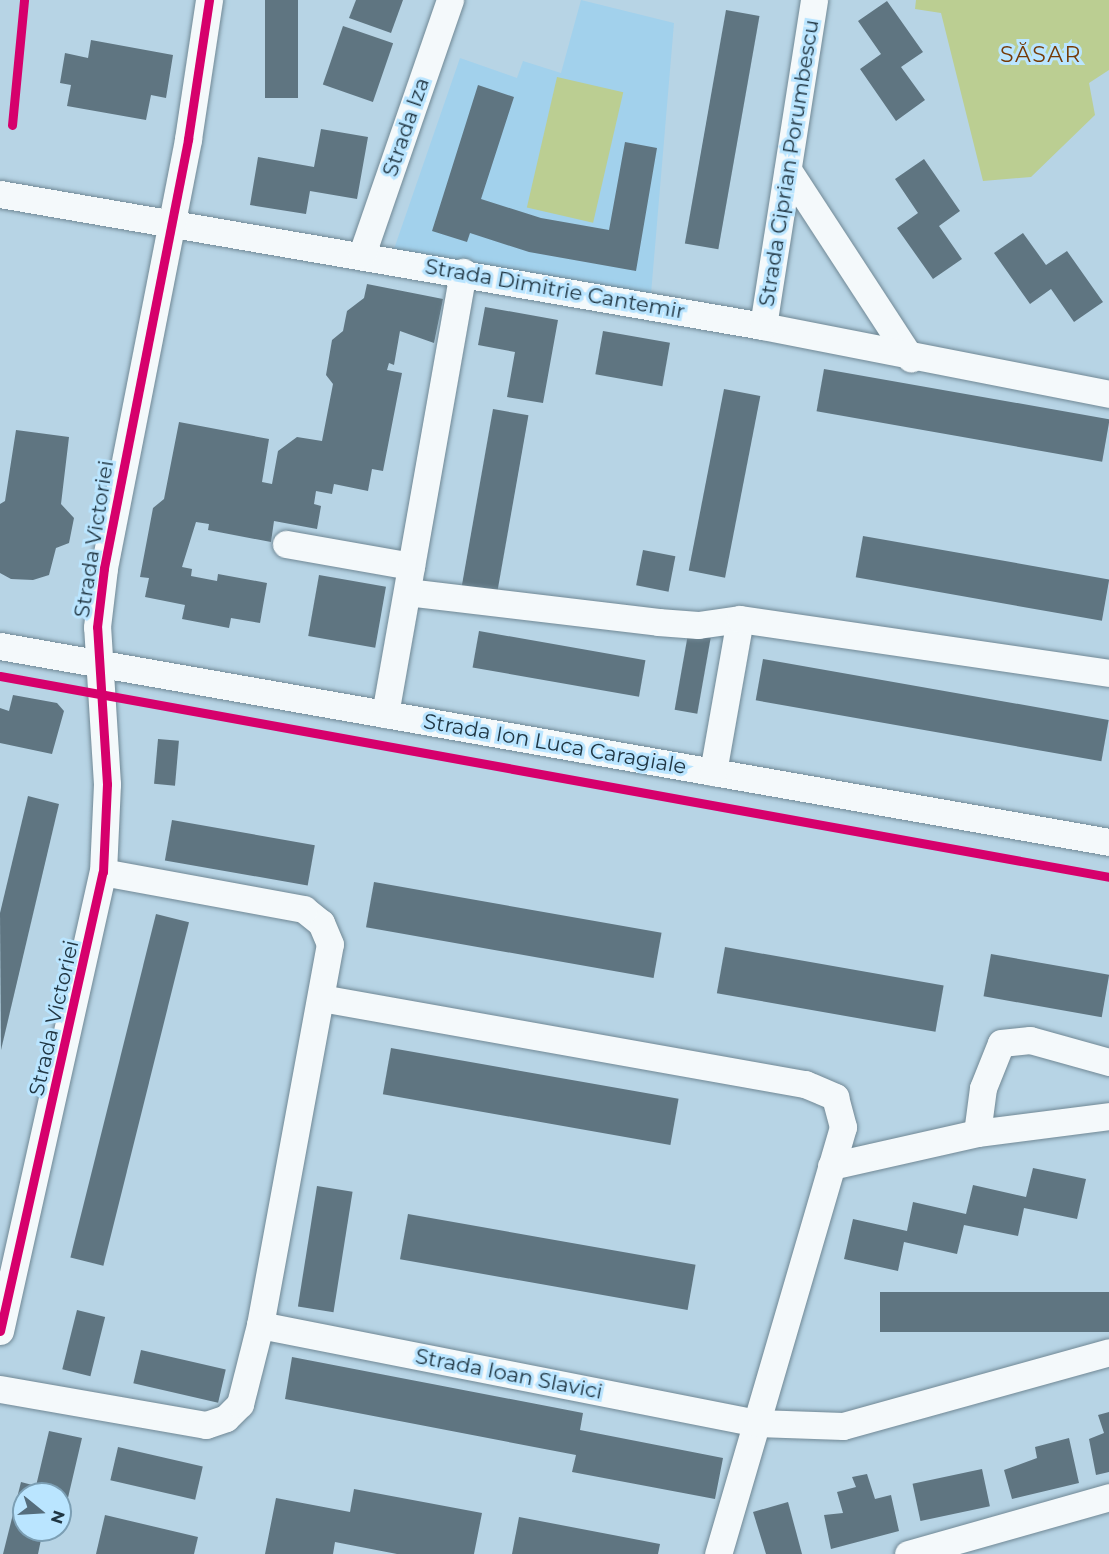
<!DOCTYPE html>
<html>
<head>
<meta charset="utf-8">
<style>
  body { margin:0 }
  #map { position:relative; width:1109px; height:1554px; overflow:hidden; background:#b7d4e5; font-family:Montserrat,sans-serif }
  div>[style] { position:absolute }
  .built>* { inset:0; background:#a2d1ec }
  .green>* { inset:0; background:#bbce92; transform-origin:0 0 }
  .building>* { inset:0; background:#5f7581; transform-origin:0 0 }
  .roads { filter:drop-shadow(0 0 2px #708895) drop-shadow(0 0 2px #708895) }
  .minor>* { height:27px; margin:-13.5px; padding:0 13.5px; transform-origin:13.5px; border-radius:13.5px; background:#f4f9fb }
  .cycleway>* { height:9px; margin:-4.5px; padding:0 4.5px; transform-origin:4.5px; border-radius:4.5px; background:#d6006c }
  span { translate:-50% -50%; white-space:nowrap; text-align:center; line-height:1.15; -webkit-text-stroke:6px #bae5ff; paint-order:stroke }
  .street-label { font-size:21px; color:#203643 }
  .neighbourhood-label { font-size:22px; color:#753a07; letter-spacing:1.5px }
  .north { position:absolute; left:12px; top:1482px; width:60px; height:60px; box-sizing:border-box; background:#bae5ff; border:2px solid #7c9fb4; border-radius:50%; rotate:108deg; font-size:16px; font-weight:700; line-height:24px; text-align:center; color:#203643 }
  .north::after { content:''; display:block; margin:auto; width:21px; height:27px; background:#556d7c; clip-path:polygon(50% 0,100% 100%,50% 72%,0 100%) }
</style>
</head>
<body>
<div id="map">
  <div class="built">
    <i style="clip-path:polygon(581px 0,674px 23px,651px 294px,394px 249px,460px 58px,517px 78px,523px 61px,561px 73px)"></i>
  </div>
  <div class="green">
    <i style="clip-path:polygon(916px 0,1109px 0,1109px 70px,1089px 83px,1095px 115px,1031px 177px,983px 181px,941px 13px,915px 9px)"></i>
    <i style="left:557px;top:77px;width:68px;height:134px;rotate:13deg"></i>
  </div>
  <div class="building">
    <i style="left:265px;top:0;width:33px;height:98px"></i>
    <i style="clip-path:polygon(356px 0,403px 0,391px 33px,349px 18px)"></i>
    <i style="clip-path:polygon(887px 1px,923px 52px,901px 67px,925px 100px,896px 121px,860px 69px,881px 54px,858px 21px)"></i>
    <i style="left:726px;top:10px;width:34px;height:237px;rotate:10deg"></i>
    <i style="left:343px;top:26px;width:53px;height:62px;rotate:19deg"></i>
    <i style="clip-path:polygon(91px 40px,173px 55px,166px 98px,151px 95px,146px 120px,67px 106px,71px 85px,60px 83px,65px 53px,88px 58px)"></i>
    <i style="clip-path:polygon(478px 85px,514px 97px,481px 199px,541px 218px,609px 230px,625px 142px,657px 148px,636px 271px,529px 252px,470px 233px,467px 242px,432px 231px)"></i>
    <i style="clip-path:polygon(321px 129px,368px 137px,357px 199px,310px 191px,306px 214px,250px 205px,258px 157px,314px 167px)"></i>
    <i style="clip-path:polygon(924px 159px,960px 211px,939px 226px,962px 259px,933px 279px,897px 228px,918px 213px,895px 179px)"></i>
    <i style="clip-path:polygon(1023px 233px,1046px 265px,1067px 251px,1103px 302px,1074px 322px,1051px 289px,1030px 304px,994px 253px)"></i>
    <i style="clip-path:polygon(367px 284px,443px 299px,434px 343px,400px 331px,394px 365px,389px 363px,387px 370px,402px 373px,383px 471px,372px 469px,368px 491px,334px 484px,332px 494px,316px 491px,314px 504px,321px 506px,317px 529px,274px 521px,271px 542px,208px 530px,209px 524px,196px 522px,182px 567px,192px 569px,191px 576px,217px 581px,218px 574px,267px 583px,260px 623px,231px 618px,229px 628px,182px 619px,185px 605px,145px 597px,149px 578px,140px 577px,153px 508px,164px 499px,179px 422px,269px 439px,262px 482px,272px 484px,278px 451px,297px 437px,322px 441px,333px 384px,326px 375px,332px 340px,343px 331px,347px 311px,364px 298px)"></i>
    <i style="clip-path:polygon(485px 307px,558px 320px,543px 403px,507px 397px,515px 352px,478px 345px)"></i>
    <i style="left:603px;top:331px;width:68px;height:44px;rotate:10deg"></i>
    <i style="left:824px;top:369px;width:290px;height:43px;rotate:10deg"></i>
    <i style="left:724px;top:389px;width:37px;height:185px;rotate:11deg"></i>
    <i style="left:493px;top:409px;width:36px;height:184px;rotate:10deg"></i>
    <i style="clip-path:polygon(16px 430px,69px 437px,61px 504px,74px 518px,69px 543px,56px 548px,49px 575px,33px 580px,11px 579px,0 573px,0 504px,5px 501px)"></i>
    <i style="left:863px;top:536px;width:250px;height:42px;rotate:10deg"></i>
    <i style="left:643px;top:550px;width:33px;height:36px;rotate:11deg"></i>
    <i style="left:319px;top:575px;width:68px;height:62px;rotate:10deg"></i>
    <i style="left:479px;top:631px;width:169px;height:37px;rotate:10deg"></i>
    <i style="left:688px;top:634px;width:23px;height:77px;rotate:10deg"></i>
    <i style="left:763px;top:659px;width:351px;height:42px;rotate:10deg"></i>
    <i style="clip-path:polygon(13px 695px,57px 703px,64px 711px,52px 754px,0 743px,0 708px,9px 711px)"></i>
    <i style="left:158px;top:739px;width:21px;height:45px;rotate:5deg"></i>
    <i style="clip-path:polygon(28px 796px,59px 804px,1px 1050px,0 913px)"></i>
    <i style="left:172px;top:820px;width:145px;height:41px;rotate:10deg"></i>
    <i style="left:374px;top:882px;width:292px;height:46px;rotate:10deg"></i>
    <i style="left:156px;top:914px;width:34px;height:354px;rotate:14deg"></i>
    <i style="left:725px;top:947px;width:222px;height:47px;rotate:10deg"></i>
    <i style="left:991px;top:954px;width:120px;height:43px;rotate:10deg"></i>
    <i style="left:391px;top:1048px;width:292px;height:47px;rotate:10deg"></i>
    <i style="clip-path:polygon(1033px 1168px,1086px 1179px,1077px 1219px,1024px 1208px,1018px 1236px,964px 1225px,957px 1254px,904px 1242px,898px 1271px,844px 1259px,853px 1219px,907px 1231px,913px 1202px,966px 1214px,973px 1185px,1026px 1197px)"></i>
    <i style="left:317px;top:1186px;width:36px;height:122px;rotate:9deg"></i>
    <i style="left:408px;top:1214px;width:292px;height:46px;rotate:10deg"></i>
    <i style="left:1109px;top:1292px;width:40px;height:229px;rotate:90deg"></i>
    <i style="left:77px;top:1310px;width:29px;height:61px;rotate:14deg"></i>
    <i style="left:141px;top:1350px;width:87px;height:34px;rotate:13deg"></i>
    <i style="clip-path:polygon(292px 1357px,583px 1413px,580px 1430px,723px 1458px,715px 1499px,572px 1472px,576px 1455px,285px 1399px)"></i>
    <i style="clip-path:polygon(1109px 1412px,1109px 1472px,1096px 1475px,1089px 1439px,1104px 1433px,1098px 1415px)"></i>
    <i style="clip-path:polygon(49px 1431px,82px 1438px,67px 1502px,60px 1494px,24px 1494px,24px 1530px,43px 1530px,38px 1554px,3px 1554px,21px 1482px,36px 1486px)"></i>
    <i style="clip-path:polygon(1069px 1438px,1079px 1483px,1012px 1499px,1004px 1470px,1037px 1458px,1035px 1447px)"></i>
    <i style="left:118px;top:1447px;width:87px;height:34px;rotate:13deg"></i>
    <i style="left:982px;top:1469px;width:38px;height:71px;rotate:78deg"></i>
    <i style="clip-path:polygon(867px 1474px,875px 1499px,891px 1495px,899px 1531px,831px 1549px,824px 1515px,843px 1513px,837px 1492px,856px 1487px,852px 1477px)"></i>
    <i style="clip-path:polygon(354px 1489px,482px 1513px,474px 1554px,397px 1554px,335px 1542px,333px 1554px,265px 1554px,276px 1498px,350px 1512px)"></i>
    <i style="clip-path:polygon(788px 1502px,802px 1554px,766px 1554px,753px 1512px)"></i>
    <i style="clip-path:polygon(105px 1515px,198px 1537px,194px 1554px,96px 1554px)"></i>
    <i style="clip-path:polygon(519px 1517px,660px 1544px,658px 1554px,512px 1554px)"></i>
  </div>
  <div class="roads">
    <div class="minor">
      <i style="left:788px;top:170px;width:225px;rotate:56.9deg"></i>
      <i style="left:0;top:194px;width:774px;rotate:9.82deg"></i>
      <i style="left:763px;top:326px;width:353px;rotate:11.1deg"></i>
      <i style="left:362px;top:254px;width:269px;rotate:-70.9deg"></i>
      <i style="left:763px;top:326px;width:330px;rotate:-81.1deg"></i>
      <i style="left:286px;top:544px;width:127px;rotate:10deg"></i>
      <i style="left:407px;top:592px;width:253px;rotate:6.8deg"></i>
      <i style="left:658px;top:622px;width:40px;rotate:4.3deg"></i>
      <i style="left:698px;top:625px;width:42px;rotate:-8.1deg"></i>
      <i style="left:0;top:646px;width:1126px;rotate:10.02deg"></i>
      <i style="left:385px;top:714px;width:449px;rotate:-80deg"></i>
      <i style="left:713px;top:772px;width:155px;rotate:-80deg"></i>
      <i style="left:740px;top:619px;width:373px;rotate:8.3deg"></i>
      <i style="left:321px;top:998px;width:492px;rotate:10.1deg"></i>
      <i style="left:805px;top:1084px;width:33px;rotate:23deg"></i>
      <i style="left:835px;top:1097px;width:31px;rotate:75deg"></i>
      <i style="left:843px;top:1127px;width:445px;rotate:106.3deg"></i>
      <i style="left:977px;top:1133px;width:133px;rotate:-7.3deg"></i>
      <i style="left:831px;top:1166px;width:150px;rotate:-12.7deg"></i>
      <i style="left:977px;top:1133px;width:45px;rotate:-82.4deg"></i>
      <i style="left:983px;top:1088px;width:48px;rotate:-68.2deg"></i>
      <i style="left:1001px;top:1043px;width:29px;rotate:-6deg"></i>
      <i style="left:1030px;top:1040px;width:82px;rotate:15.6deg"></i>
      <i style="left:260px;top:1325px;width:507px;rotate:11.15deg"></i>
      <i style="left:757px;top:1423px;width:86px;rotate:2deg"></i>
      <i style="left:843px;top:1426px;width:276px;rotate:-15.5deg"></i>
      <i style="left:0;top:1331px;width:470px;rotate:-77.4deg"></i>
      <i style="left:103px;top:872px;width:88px;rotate:-87.4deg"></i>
      <i style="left:107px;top:784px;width:157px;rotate:-93.6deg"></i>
      <i style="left:97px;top:627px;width:59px;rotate:-83.2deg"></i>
      <i style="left:104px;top:568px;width:437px;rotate:-78.9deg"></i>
      <i style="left:188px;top:139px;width:141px;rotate:-81.4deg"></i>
      <i style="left:0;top:1389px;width:209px;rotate:9.9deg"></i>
      <i style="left:206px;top:1425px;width:21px;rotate:-19deg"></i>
      <i style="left:226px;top:1418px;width:20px;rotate:-45deg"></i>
      <i style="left:240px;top:1404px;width:81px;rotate:-75.8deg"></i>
      <i style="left:260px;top:1325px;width:387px;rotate:-79.6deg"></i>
      <i style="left:330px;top:944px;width:23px;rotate:-113deg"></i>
      <i style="left:321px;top:923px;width:22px;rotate:-141deg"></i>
      <i style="left:304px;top:909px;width:204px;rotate:-169.6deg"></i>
      <i style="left:908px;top:1554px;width:209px;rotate:-15.8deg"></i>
    </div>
  </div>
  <div class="cycleway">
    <i style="left:12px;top:125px;width:126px;rotate:-84.5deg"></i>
    <i style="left:0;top:676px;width:1127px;rotate:10.27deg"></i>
    <i style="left:0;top:1331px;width:470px;rotate:-77.4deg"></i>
    <i style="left:103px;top:872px;width:88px;rotate:-87.4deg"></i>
    <i style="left:107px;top:784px;width:157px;rotate:-93.6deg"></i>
    <i style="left:97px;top:627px;width:59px;rotate:-83.2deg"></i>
    <i style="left:104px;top:568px;width:437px;rotate:-78.9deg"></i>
    <i style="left:188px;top:139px;width:141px;rotate:-81.4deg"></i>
  </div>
  <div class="street-label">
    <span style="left:406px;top:127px;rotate:-71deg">Strada Iza</span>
    <span style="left:789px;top:163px;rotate:-81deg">Strada Ciprian Porumbescu</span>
    <span style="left:555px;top:289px;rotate:10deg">Strada Dimitrie Cantemir</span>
    <span style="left:94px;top:539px;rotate:-81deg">Strada Victoriei</span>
    <span style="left:555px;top:744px;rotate:10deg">Strada Ion Luca Caragiale</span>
    <span style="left:54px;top:1018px;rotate:-77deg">Strada Victoriei</span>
    <span style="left:509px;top:1374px;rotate:11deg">Strada Ioan Slavici</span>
  </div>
  <div class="neighbourhood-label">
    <span style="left:1041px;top:55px">SĂSAR</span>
  </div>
  <div class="north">N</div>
</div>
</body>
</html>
